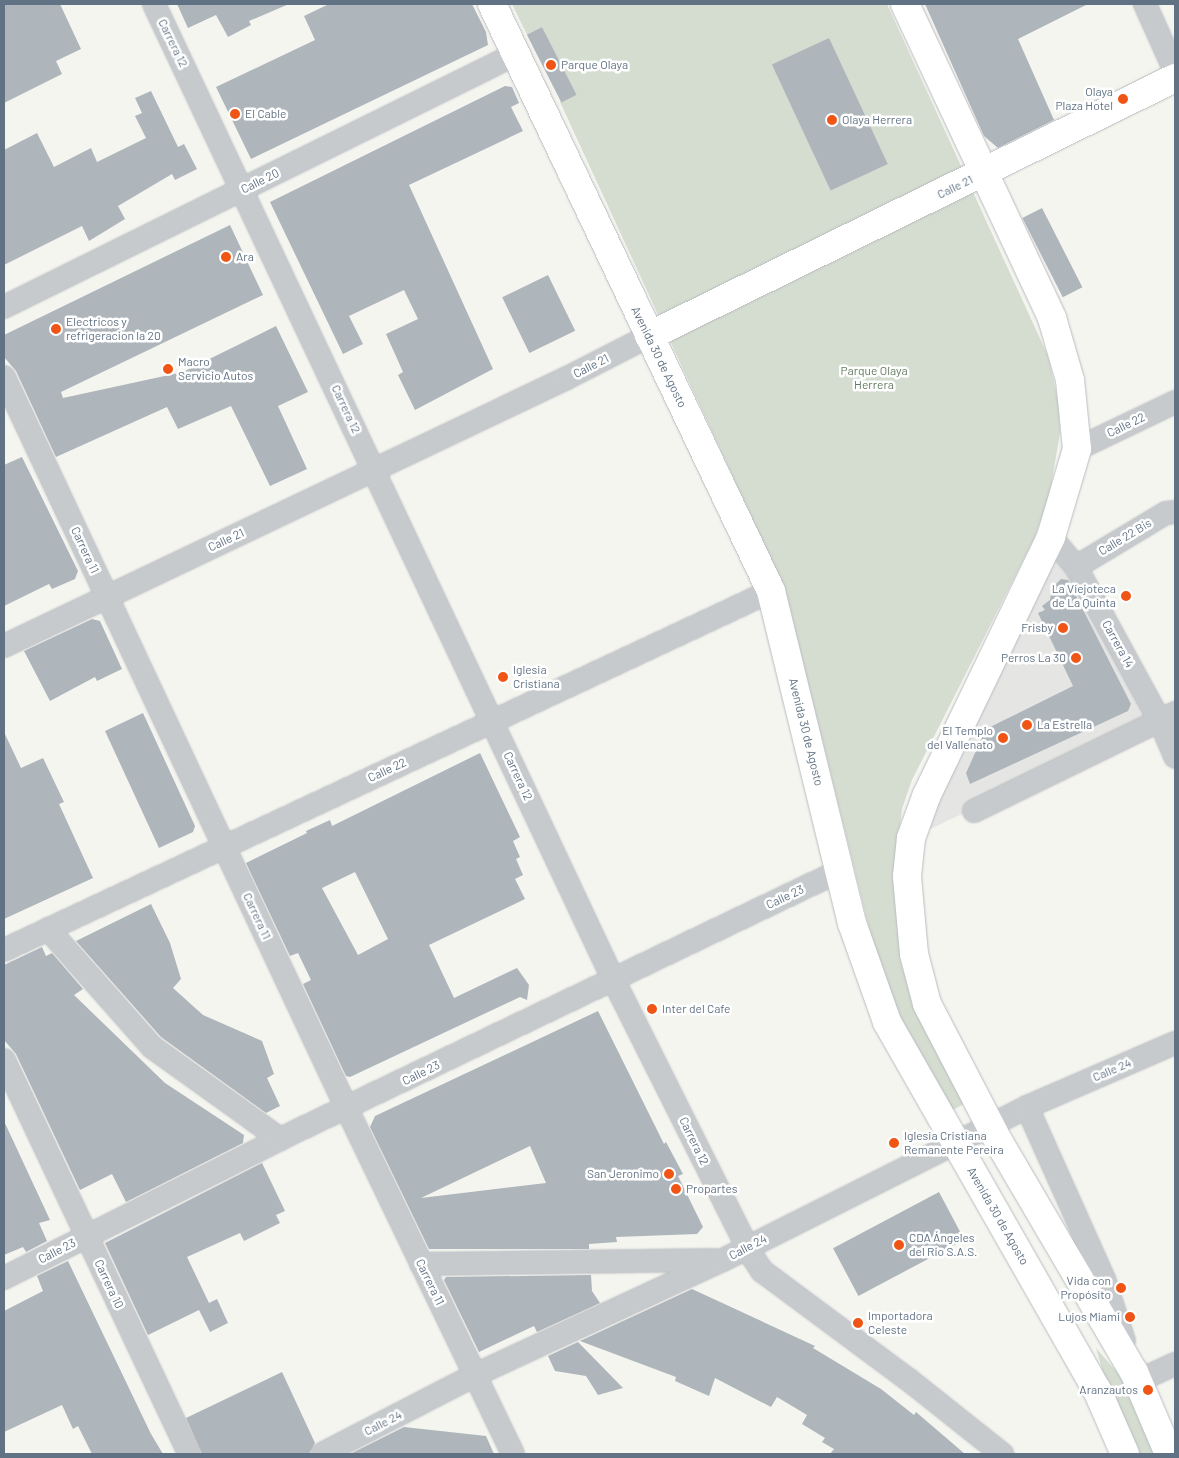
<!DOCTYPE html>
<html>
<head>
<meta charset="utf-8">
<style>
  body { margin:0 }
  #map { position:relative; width:1179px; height:1458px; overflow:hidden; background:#f5f5f0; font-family:Barlow,sans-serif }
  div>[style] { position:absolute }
  .built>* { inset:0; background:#e5e6e4 }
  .green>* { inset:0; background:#d5ddd1 }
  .building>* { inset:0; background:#aeb5bb; transform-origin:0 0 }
  .roads { filter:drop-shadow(0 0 1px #b9bcc0) drop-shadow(0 0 1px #b9bcc0) }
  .minor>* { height:22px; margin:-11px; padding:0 11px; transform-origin:11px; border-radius:11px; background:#c7cacd }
  .major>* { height:28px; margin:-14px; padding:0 14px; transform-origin:14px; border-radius:14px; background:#fff }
  .dots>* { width:14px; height:14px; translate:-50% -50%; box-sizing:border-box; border:2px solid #fff; border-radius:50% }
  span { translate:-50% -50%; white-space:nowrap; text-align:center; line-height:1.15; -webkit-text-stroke:5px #fff; paint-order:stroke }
  .street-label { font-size:12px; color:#617284 }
  .poi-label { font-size:12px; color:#617284 }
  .left { translate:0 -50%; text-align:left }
  .right { translate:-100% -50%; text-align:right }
  .park-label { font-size:12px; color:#647b61 }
  .frame { position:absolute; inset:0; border:5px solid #617284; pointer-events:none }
</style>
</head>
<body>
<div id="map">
  <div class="built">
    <i style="clip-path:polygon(1051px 537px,1160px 721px,911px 838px)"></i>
  </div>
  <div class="green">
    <i style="clip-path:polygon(512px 4px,887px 4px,1048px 356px,1059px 404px,1060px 433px,1049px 497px,1034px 539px,912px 780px,902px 809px,894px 872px,900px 959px,904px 973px,916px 1009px,966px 1103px,951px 1111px,897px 1017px,878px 964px,785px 590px,560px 102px,575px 94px,542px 27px,527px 35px)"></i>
    <i style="clip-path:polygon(1096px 1348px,1123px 1379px,1155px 1454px,1136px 1454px,1107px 1386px)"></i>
  </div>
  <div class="building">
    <i style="clip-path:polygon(4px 4px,60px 4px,81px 49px,56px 61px,62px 74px,4px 103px)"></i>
    <i style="clip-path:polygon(177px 4px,289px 4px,249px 21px,251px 25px,228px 37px,216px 15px,188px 28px)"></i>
    <i style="clip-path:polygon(329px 4px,472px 4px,486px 32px,488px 45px,251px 159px,216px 87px,315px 40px,304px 16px)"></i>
    <i style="clip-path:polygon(925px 4px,1088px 4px,1018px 39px,1054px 120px,998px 148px,984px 136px)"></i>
    <i style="left:542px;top:27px;width:76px;height:17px;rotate:63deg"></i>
    <i style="left:829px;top:38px;width:139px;height:63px;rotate:65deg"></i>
    <i style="clip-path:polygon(505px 86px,512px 87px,519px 103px,511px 107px,523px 131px,409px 185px,493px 369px,415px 410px,398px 375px,403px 372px,386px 334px,418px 319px,404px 290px,349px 316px,363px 344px,343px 354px,270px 202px)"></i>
    <i style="clip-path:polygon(151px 91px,178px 147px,184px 144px,197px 169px,175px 180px,172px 174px,118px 206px,125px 219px,89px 241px,82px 226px,4px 265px,4px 150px,37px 133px,54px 167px,91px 148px,97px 162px,146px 138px,135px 116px,142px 113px,135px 98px)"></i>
    <i style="left:1042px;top:208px;width:89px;height:22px;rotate:63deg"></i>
    <i style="clip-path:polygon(230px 225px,263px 295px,61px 392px,63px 398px,183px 372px,276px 326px,308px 392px,278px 406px,307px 469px,270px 486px,231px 406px,178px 429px,167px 407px,56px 457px,16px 371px,4px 357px,4px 335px)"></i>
    <i style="left:548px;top:275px;width:62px;height:51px;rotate:64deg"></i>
    <i style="clip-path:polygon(22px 457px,78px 571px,75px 579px,52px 589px,49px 584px,4px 606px,4px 465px)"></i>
    <i style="clip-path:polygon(1061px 579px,1068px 580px,1131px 704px,1128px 711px,970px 784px,966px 773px,986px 729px,1073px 686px,1038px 613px,1045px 610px,1042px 606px,1050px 600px,1052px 588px)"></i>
    <i style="clip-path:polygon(92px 619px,100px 621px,122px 669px,97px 681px,95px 677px,50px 701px,24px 651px)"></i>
    <i style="clip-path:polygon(143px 713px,195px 826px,193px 832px,159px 848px,105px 731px)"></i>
    <i style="clip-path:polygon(4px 732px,21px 768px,43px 758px,64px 802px,59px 804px,93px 878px,4px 919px)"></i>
    <i style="clip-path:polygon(evenodd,480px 753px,520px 837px,513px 841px,520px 857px,516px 859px,523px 875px,515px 879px,525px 899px,429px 945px,454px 998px,517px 968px,529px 985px,527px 1000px,520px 997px,350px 1077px,346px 1076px,303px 984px,311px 980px,298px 953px,290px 956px,246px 863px,307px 833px,306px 831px,330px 820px,332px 826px,480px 753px,355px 872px,388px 939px,358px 955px,322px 888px,355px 872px)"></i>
    <i style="clip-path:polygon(151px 904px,170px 943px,181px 979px,173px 988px,203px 1015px,262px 1041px,274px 1074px,267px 1078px,280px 1106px,266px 1113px,161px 1037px,76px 941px)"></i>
    <i style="clip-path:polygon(42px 947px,46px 956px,52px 953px,83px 989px,74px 995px,165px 1083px,244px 1135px,243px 1143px,126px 1202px,112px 1174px,80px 1190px,16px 1054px,4px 1040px,4px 965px)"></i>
    <i style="clip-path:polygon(evenodd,598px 1011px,664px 1144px,666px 1142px,683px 1174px,678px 1176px,703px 1227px,697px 1234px,616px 1237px,617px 1242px,589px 1244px,589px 1249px,429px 1249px,370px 1127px,375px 1116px,598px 1011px,530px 1146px,546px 1183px,421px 1198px,530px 1146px)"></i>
    <i style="clip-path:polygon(4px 1121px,50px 1220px,39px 1223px,47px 1241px,26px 1252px,23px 1247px,4px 1255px)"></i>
    <i style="clip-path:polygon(262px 1163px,285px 1211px,276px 1215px,280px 1223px,244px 1241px,240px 1233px,187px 1257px,209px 1303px,217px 1299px,228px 1323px,210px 1332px,199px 1310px,148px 1335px,105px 1243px)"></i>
    <i style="left:939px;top:1192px;width:54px;height:120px;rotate:62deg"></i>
    <i style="clip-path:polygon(68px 1261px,151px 1434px,163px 1454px,92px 1454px,78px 1426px,73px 1429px,62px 1405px,4px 1432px,4px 1311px,43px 1291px,37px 1276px)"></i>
    <i style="clip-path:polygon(591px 1275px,592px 1291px,600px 1303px,537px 1332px,534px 1326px,479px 1352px,444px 1280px,446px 1277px)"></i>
    <i style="clip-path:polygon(692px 1289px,815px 1346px,813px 1348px,881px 1389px,914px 1415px,916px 1412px,965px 1454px,830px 1454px,834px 1449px,822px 1442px,825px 1438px,802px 1424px,807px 1415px,777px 1397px,771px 1407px,715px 1378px,709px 1396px,675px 1381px,676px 1377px,580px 1341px)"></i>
    <i style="clip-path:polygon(578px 1342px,623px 1388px,598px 1395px,586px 1376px,555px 1371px,548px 1356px)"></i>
    <i style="clip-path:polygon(282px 1372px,315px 1443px,309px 1454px,202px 1454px,186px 1418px)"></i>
    <i style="clip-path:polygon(404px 1427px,486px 1436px,494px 1454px,350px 1454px)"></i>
  </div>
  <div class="roads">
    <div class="minor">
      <i style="left:154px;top:4px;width:1078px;rotate:64.79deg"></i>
      <i style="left:613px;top:979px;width:306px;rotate:63.4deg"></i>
      <i style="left:750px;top:1253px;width:22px;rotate:56deg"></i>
      <i style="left:762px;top:1271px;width:183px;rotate:36.6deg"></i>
      <i style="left:909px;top:1380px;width:119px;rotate:38.5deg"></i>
      <i style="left:1145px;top:4px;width:73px;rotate:65.9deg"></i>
      <i style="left:4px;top:307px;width:571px;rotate:-26.3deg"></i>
      <i style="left:4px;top:377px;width:808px;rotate:64.89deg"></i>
      <i style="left:347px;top:1109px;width:383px;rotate:64.3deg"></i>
      <i style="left:1077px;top:449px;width:109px;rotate:-25.6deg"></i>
      <i style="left:1051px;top:537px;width:39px;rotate:50deg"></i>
      <i style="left:1076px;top:567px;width:175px;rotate:61.4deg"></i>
      <i style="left:1160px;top:721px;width:39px;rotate:67deg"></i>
      <i style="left:1076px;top:567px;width:105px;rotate:-31deg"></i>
      <i style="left:1166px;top:513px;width:9px;rotate:-6deg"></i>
      <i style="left:4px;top:646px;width:624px;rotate:-25.46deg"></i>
      <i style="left:567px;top:378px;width:92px;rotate:-27.1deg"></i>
      <i style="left:974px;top:811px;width:224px;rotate:-26deg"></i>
      <i style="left:48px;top:929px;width:157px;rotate:48.6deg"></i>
      <i style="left:152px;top:1047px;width:158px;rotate:35.7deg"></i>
      <i style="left:4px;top:950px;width:847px;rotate:-25.08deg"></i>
      <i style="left:4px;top:1060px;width:435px;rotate:64.8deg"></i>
      <i style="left:1027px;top:1107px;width:188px;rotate:65.9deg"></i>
      <i style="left:1104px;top:1279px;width:65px;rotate:72.1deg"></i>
      <i style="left:421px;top:1264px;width:294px;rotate:-0.8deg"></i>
      <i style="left:4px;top:1278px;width:309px;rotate:-26.7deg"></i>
      <i style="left:280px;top:1139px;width:620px;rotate:-25.61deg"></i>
      <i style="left:1138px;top:1381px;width:41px;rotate:-24.7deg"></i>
      <i style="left:322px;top:1454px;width:172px;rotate:-27.3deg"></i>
      <i style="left:475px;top:1375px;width:273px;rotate:-24.9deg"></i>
      <i style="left:723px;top:1260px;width:340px;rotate:-26.7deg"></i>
      <i style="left:1027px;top:1107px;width:161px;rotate:-23.4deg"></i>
    </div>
    <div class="major">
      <i style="left:492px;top:4px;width:650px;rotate:64.58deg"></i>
      <i style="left:771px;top:591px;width:342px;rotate:76.3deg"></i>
      <i style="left:852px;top:923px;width:105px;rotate:70.5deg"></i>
      <i style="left:887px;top:1022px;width:424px;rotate:60.3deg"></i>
      <i style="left:1097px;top:1390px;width:70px;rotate:66.4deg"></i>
      <i style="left:905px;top:4px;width:347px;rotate:64.9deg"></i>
      <i style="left:1052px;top:318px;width:65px;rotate:73.8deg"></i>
      <i style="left:1070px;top:380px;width:69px;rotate:84.2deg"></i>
      <i style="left:1077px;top:449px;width:92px;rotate:106.5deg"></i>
      <i style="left:1051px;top:537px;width:288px;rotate:115.7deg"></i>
      <i style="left:926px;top:797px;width:44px;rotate:110.1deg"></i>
      <i style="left:911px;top:838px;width:39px;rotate:96deg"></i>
      <i style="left:907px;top:877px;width:77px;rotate:84.8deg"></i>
      <i style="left:914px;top:954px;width:52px;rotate:75.4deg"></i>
      <i style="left:927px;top:1004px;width:158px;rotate:62.5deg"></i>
      <i style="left:1000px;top:1144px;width:264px;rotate:59.6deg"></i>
      <i style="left:1134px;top:1372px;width:89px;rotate:66.9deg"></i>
      <i style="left:649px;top:336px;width:586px;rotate:-26.13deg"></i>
    </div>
  </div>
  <div class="dots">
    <i style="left:551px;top:65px;background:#f05515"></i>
    <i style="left:1123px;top:99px;background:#f05515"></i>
    <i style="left:235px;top:114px;background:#f05515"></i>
    <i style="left:832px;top:120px;background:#f05515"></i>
    <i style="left:226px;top:257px;background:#f05515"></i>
    <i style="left:56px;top:329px;background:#f05515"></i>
    <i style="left:168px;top:369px;background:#f05515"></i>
    <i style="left:1126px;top:596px;background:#f05515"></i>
    <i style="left:1063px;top:628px;background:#f05515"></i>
    <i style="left:1076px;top:658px;background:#f05515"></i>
    <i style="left:503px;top:677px;background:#f05515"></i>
    <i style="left:1027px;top:725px;background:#f05515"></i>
    <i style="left:1003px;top:738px;background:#f05515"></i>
    <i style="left:652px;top:1009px;background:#f05515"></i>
    <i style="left:894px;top:1143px;background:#f05515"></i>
    <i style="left:669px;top:1174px;background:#f05515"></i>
    <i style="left:676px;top:1189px;background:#f05515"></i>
    <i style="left:899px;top:1245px;background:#f05515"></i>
    <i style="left:1121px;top:1288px;background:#f05515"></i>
    <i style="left:1130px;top:1317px;background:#f05515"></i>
    <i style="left:858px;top:1323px;background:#f05515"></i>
    <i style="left:1148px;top:1390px;background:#f05515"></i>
  </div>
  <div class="street-label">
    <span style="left:173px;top:43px;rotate:64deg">Carrera 12</span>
    <span style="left:260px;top:181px;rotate:-26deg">Calle 20</span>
    <span style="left:955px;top:187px;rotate:-26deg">Calle 21</span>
    <span style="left:659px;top:357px;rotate:64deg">Avenida 30 de Agosto</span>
    <span style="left:591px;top:366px;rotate:-27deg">Calle 21</span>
    <span style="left:346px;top:409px;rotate:65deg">Carrera 12</span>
    <span style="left:1126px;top:425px;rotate:-26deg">Calle 22</span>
    <span style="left:1125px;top:537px;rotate:-31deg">Calle 22 Bis</span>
    <span style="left:226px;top:540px;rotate:-25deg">Calle 21</span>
    <span style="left:85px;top:550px;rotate:65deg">Carrera 11</span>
    <span style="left:1118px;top:644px;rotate:61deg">Carrera 14</span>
    <span style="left:806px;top:732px;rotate:76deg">Avenida 30 de Agosto</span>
    <span style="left:387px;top:770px;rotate:-25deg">Calle 22</span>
    <span style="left:518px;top:776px;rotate:65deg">Carrera 12</span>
    <span style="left:785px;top:897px;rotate:-25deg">Calle 23</span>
    <span style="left:257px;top:916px;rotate:65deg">Carrera 11</span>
    <span style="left:1112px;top:1070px;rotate:-23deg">Calle 24</span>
    <span style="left:421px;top:1073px;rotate:-26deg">Calle 23</span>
    <span style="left:694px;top:1141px;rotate:64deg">Carrera 12</span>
    <span style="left:998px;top:1216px;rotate:60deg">Avenida 30 de Agosto</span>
    <span style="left:748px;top:1247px;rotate:-27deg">Calle 24</span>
    <span style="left:57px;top:1251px;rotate:-27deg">Calle 23</span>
    <span style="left:430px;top:1282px;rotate:64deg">Carrera 11</span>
    <span style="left:109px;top:1284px;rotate:65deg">Carrera 10</span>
    <span style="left:383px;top:1423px;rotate:-27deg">Calle 24</span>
  </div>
  <div class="poi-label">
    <span class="left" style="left:561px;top:65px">Parque Olaya</span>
    <span class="right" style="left:1113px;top:99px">Olaya<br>Plaza Hotel</span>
    <span class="left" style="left:245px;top:114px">El Cable</span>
    <span class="left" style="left:842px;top:120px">Olaya Herrera</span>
    <span class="left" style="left:236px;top:257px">Ara</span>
    <span class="left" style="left:66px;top:329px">Electricos y<br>refrigeracion la 20</span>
    <span class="left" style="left:178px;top:369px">Macro<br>Servicio Autos</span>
    <span class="right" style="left:1116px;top:596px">La Viejoteca<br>de La Quinta</span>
    <span class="right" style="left:1053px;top:628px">Frisby</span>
    <span class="right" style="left:1066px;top:658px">Perros La 30</span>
    <span class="left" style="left:513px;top:677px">Iglesia<br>Cristiana</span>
    <span class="left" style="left:1037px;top:725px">La Estrella</span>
    <span class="right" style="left:993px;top:738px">El Templo<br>del Vallenato</span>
    <span class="left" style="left:662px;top:1009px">Inter del Cafe</span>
    <span class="left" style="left:904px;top:1143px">Iglesia Cristiana<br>Remanente Pereira</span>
    <span class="right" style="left:659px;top:1174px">San Jeronimo</span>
    <span class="left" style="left:686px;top:1189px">Propartes</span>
    <span class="left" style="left:909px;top:1245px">CDA Ángeles<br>del Rio S.A.S.</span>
    <span class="right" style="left:1111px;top:1288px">Vida con<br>Propósito</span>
    <span class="left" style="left:868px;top:1323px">Importadora<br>Celeste</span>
    <span class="right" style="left:1120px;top:1317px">Lujos Miami</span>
    <span class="right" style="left:1138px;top:1390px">Aranzautos</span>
  </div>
  <div class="park-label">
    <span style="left:874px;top:378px">Parque Olaya<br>Herrera</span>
  </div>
  <div class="frame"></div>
</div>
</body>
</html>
